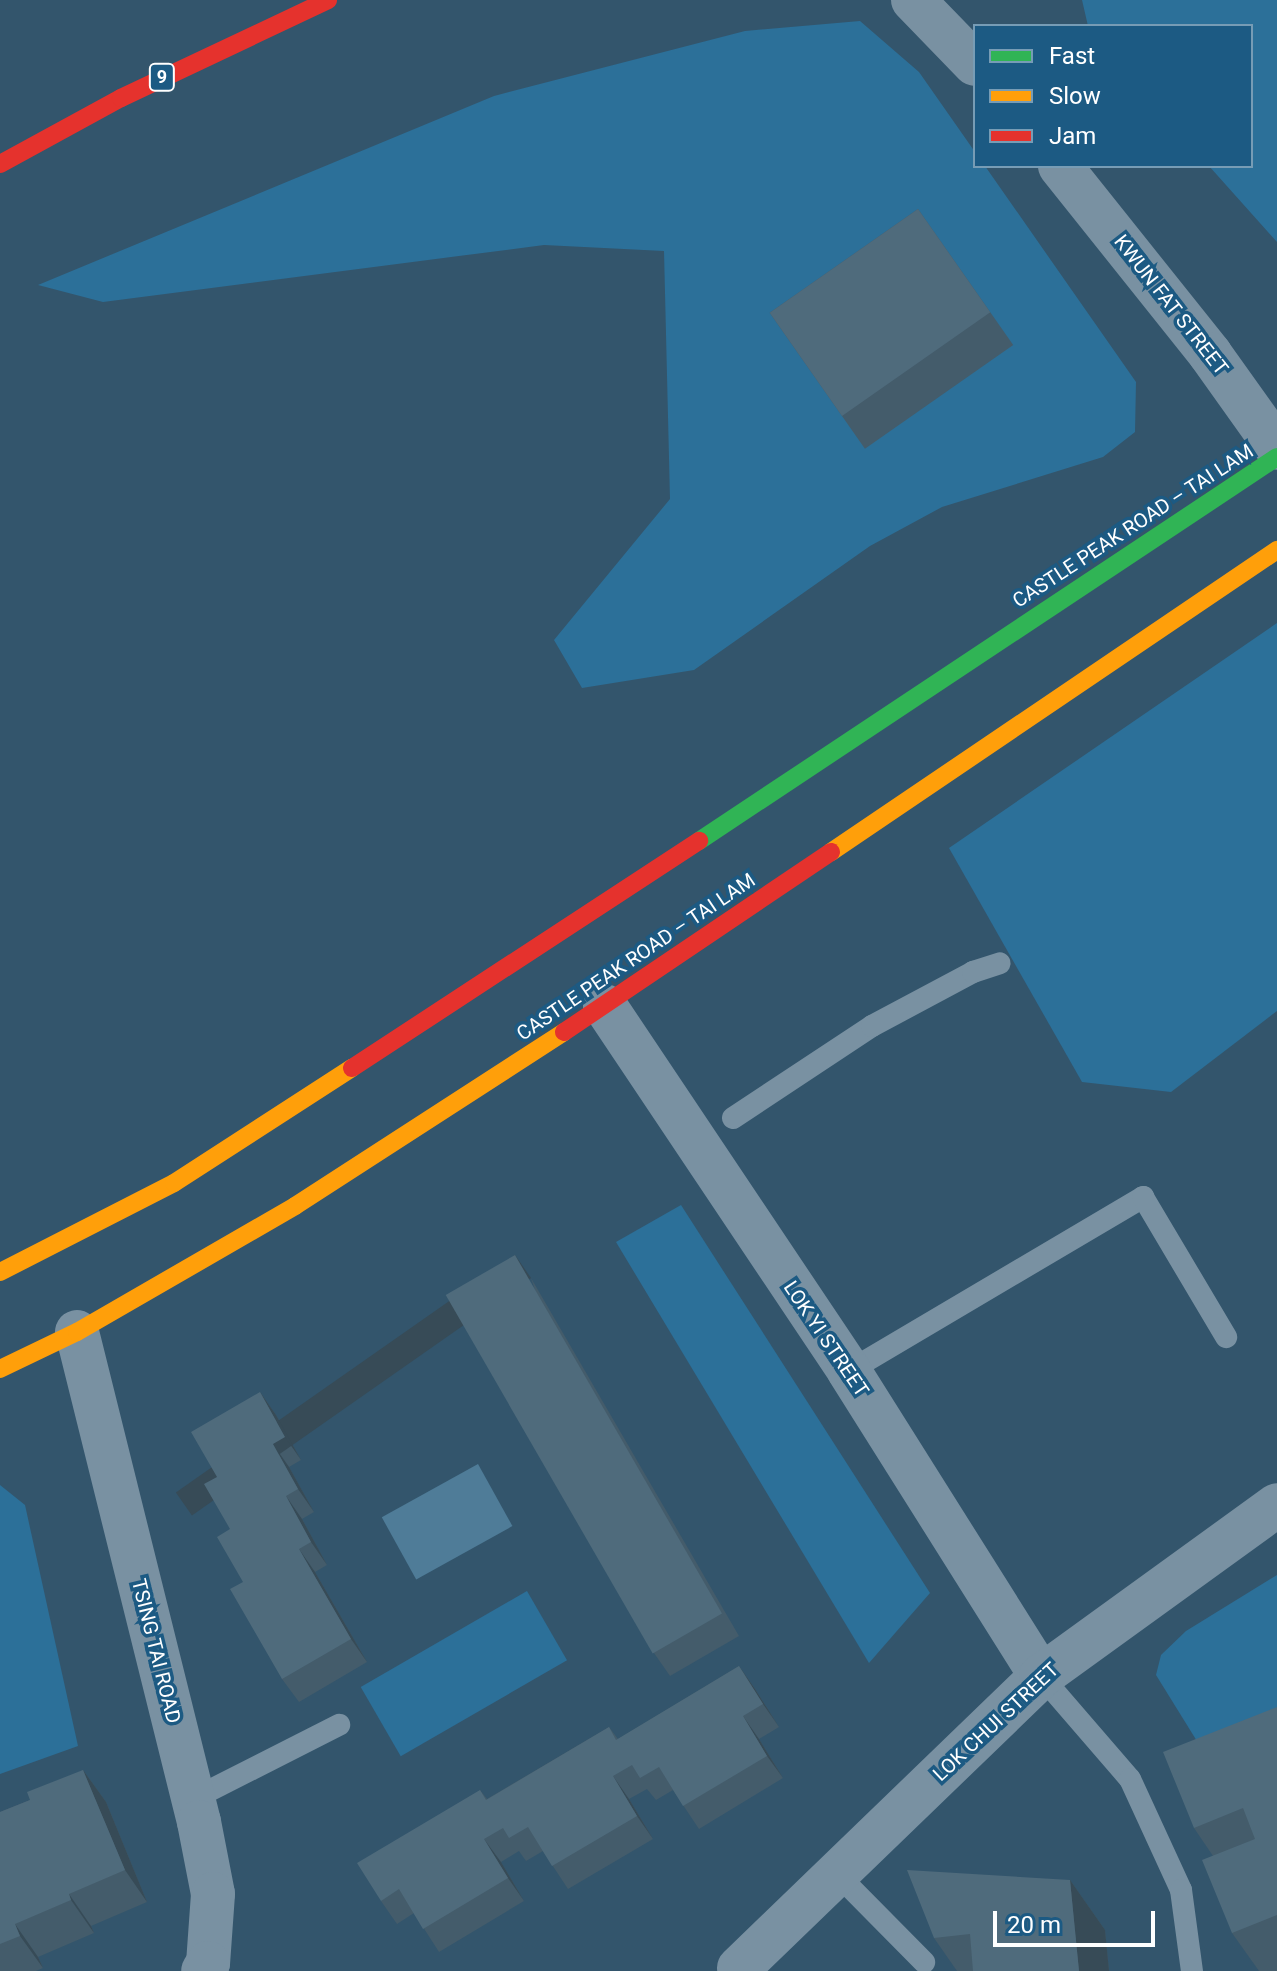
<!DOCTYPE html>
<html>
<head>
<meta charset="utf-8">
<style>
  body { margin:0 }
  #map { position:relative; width:1277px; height:1971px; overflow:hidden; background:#33556c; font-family:Roboto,sans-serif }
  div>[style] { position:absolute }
  .green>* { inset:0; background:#2c7099; transform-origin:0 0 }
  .water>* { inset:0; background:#4f7c98; transform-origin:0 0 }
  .lane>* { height:22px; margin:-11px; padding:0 11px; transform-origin:11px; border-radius:11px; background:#7991a2 }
  .street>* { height:44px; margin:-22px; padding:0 22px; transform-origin:22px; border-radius:22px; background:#7991a2 }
  .fast>* { height:18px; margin:-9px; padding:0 9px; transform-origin:9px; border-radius:9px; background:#30b455 }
  .slow>* { height:18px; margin:-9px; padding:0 9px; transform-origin:9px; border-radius:9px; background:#ff9f0a }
  .jam>* { height:18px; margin:-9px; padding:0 9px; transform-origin:9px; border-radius:9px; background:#e5322d }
  .wall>* { inset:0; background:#445c6b; transform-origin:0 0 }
  .shaded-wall>* { inset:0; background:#374b57; transform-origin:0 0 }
  .building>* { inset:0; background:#4f6b7c; transform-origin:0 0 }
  span { translate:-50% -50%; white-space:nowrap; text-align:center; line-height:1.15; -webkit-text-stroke:7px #1c5a83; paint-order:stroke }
  .shield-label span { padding:2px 6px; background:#1c5a83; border:2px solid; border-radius:6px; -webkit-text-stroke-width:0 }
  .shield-label { font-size:18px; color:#fff; font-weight:700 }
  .street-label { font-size:20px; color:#fff }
  .legend { position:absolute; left:973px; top:24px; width:280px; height:144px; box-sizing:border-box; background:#1c5a83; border:2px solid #779cb5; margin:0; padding:10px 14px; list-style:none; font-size:24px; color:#fff }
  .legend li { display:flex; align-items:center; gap:16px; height:40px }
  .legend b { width:40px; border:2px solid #779cb5 }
  .scale { position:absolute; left:993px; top:1911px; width:162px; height:36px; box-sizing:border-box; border:4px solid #fff; border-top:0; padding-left:10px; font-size:24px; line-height:28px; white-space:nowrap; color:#fff; -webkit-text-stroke:6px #1c5a83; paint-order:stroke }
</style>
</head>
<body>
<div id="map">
  <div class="green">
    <i style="clip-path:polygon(1082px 0,1277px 0,1277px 242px,1209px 166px,1251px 166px,1251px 26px,1088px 26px)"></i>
    <i style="clip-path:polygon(860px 21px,919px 72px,975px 152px,975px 166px,985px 166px,1136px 382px,1135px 432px,1103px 457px,942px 507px,870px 546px,694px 670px,582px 688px,554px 640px,670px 499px,664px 251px,544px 245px,103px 302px,38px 285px,494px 96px,745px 31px)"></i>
    <i style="clip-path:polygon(1277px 623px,1277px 1011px,1171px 1092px,1082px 1082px,949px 848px)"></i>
    <i style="clip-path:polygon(681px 1205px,930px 1593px,869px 1663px,616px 1242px)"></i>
    <i style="clip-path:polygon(0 1485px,25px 1505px,78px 1746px,0 1774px)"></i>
    <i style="clip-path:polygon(1277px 1575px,1277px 1742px,1213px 1767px,1156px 1675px,1161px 1655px,1186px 1631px)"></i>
    <i style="left:527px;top:1591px;width:80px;height:192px;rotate:60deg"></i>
  </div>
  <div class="water">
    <i style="left:478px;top:1464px;width:71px;height:110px;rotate:61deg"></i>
  </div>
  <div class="lane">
    <i style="left:733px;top:1118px;width:167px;rotate:-33.5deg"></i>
    <i style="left:872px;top:1026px;width:115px;rotate:-28.1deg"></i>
    <i style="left:973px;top:972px;width:28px;rotate:-18deg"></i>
    <i style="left:849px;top:1371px;width:342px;rotate:-30.6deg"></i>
    <i style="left:1143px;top:1197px;width:163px;rotate:59.3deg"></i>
    <i style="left:1041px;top:1676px;width:136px;rotate:49.2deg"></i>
    <i style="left:1130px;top:1779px;width:122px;rotate:65.3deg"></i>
    <i style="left:1181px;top:1890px;width:82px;rotate:82.3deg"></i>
    <i style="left:193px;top:1799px;width:164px;rotate:-26.9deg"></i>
    <i style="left:837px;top:1874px;width:124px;rotate:45.3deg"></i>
  </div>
  <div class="street">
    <i style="left:913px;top:0;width:89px;rotate:45.9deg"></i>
    <i style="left:1060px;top:166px;width:241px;rotate:51.4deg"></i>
    <i style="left:1210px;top:354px;width:115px;rotate:54.5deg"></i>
    <i style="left:605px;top:1006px;width:439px;rotate:56.2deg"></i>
    <i style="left:849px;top:1371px;width:360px;rotate:57.8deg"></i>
    <i style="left:77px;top:1332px;width:505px;rotate:76.02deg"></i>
    <i style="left:199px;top:1822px;width:73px;rotate:79deg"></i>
    <i style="left:213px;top:1894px;width:69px;rotate:94.1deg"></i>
    <i style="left:208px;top:1963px;width:9px;rotate:122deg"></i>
    <i style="left:739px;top:1968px;width:420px;rotate:-44deg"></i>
    <i style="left:1041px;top:1676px;width:291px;rotate:-35.9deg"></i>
  </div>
  <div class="fast">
    <i style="left:699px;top:841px;width:694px;rotate:-33.6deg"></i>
  </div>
  <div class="slow">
    <i style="left:831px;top:852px;width:539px;rotate:-34.1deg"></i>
    <i style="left:0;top:1272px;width:195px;rotate:-27.1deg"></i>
    <i style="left:174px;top:1183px;width:212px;rotate:-32.9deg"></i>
    <i style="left:0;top:1369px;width:85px;rotate:-25.7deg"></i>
    <i style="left:77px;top:1332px;width:252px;rotate:-30deg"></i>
    <i style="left:295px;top:1206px;width:320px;rotate:-32.9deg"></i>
  </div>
  <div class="jam">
    <i style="left:0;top:164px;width:138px;rotate:-28.6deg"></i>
    <i style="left:121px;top:98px;width:229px;rotate:-25.3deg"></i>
    <i style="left:564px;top:1032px;width:322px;rotate:-34deg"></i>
    <i style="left:352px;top:1068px;width:415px;rotate:-33.2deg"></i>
  </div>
  <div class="wall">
    <i style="left:918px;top:209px;width:166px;height:181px;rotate:55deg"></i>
    <i style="clip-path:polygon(531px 1278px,739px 1636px,670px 1676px,654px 1653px)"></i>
    <i style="clip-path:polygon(260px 1392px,276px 1415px,301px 1460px,289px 1467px,314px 1512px,302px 1519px,327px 1565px,315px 1572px,367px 1662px,299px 1702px,282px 1679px,243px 1582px,217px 1477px)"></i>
    <i style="clip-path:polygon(739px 1666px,755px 1689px,779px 1727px,759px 1739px,783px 1778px,699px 1829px,673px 1790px,656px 1800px,647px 1789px,629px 1799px,653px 1839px,568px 1889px,543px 1851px,526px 1861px,519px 1851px,501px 1862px,524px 1901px,439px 1952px,414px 1913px,397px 1924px,381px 1901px,480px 1790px,487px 1799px,609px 1727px,618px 1739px)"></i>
    <i style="clip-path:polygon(1277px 1707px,1277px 1971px,1259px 1971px,1232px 1933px,1213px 1856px,1194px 1828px)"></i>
    <i style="clip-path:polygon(83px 1770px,106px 1802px,147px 1902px,91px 1926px,94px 1933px,38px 1957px,43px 1968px,36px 1971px,0 1971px,0 1812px,30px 1800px)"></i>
    <i style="clip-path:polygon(1070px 1880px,1105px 1930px,1109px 1971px,957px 1971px,934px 1938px)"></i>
  </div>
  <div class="shaded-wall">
    <i style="left:515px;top:1255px;width:28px;height:414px;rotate:55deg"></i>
    <i style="clip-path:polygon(260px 1392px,276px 1415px,301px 1460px,285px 1437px)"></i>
    <i style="clip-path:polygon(273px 1444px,289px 1467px,314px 1512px,298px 1489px)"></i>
    <i style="clip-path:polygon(286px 1496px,302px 1519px,327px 1565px,311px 1542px)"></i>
    <i style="clip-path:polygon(299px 1549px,315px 1572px,367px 1662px,351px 1639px)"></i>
    <i style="clip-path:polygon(739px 1666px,755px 1689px,779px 1727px,763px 1704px)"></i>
    <i style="clip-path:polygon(743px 1716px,759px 1739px,783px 1778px,767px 1756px)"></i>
    <i style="clip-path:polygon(83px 1770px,106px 1802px,147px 1902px,125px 1870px)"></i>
    <i style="clip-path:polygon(613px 1776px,629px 1799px,653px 1839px,637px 1816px)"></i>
    <i style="clip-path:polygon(484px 1839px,501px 1862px,524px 1901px,508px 1878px)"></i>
    <i style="clip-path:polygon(1070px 1880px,1105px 1930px,1109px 1971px,1079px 1971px)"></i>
    <i style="clip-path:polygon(69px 1894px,91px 1926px,94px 1933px,71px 1900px)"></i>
    <i style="clip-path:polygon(15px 1924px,38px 1957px,43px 1968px,20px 1936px)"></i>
  </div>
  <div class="building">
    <i style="left:918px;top:209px;width:126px;height:181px;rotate:55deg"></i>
    <i style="left:515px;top:1255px;width:414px;height:80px;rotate:60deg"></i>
    <i style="clip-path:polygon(260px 1392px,285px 1437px,273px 1444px,298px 1489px,286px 1496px,311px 1542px,299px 1549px,351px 1639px,282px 1679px,230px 1589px,243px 1582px,217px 1537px,230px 1529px,204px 1484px,217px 1477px,191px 1432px)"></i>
    <i style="clip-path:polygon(739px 1666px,763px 1704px,743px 1716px,767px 1756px,683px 1806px,659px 1767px,640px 1778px,632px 1765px,613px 1776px,637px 1816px,552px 1866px,528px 1827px,509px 1838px,503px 1828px,484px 1839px,508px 1878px,423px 1929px,399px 1889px,381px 1901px,357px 1863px,480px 1790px,486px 1800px,609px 1727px,616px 1740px)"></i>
    <i style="clip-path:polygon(1277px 1707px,1277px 1915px,1232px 1933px,1202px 1860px,1255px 1839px,1243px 1808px,1194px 1828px,1163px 1752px)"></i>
    <i style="clip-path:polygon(83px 1770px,125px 1870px,69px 1894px,71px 1900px,15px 1924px,20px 1936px,0 1944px,0 1812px,30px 1800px,27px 1792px)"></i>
    <i style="clip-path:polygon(907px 1870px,1070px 1880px,1079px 1971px,973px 1971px,970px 1934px,934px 1938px)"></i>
  </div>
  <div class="shield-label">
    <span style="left:162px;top:77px">9</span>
  </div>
  <div class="street-label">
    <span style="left:1171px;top:305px;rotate:52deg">KWUN FAT STREET</span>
    <span style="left:1133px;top:526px;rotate:-33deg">CASTLE PEAK ROAD – TAI LAM</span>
    <span style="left:636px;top:957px;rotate:-34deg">CASTLE PEAK ROAD – TAI LAM</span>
    <span style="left:826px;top:1339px;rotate:56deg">LOK YI STREET</span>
    <span style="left:156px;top:1651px;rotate:76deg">TSING TAI ROAD</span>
    <span style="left:996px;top:1722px;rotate:-43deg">LOK CHUI STREET</span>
  </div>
  <ul class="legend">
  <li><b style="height:10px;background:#30b455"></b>Fast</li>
  <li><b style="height:10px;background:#ff9f0a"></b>Slow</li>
  <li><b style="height:10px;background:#e5322d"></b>Jam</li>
  </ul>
  <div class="scale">20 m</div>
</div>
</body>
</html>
